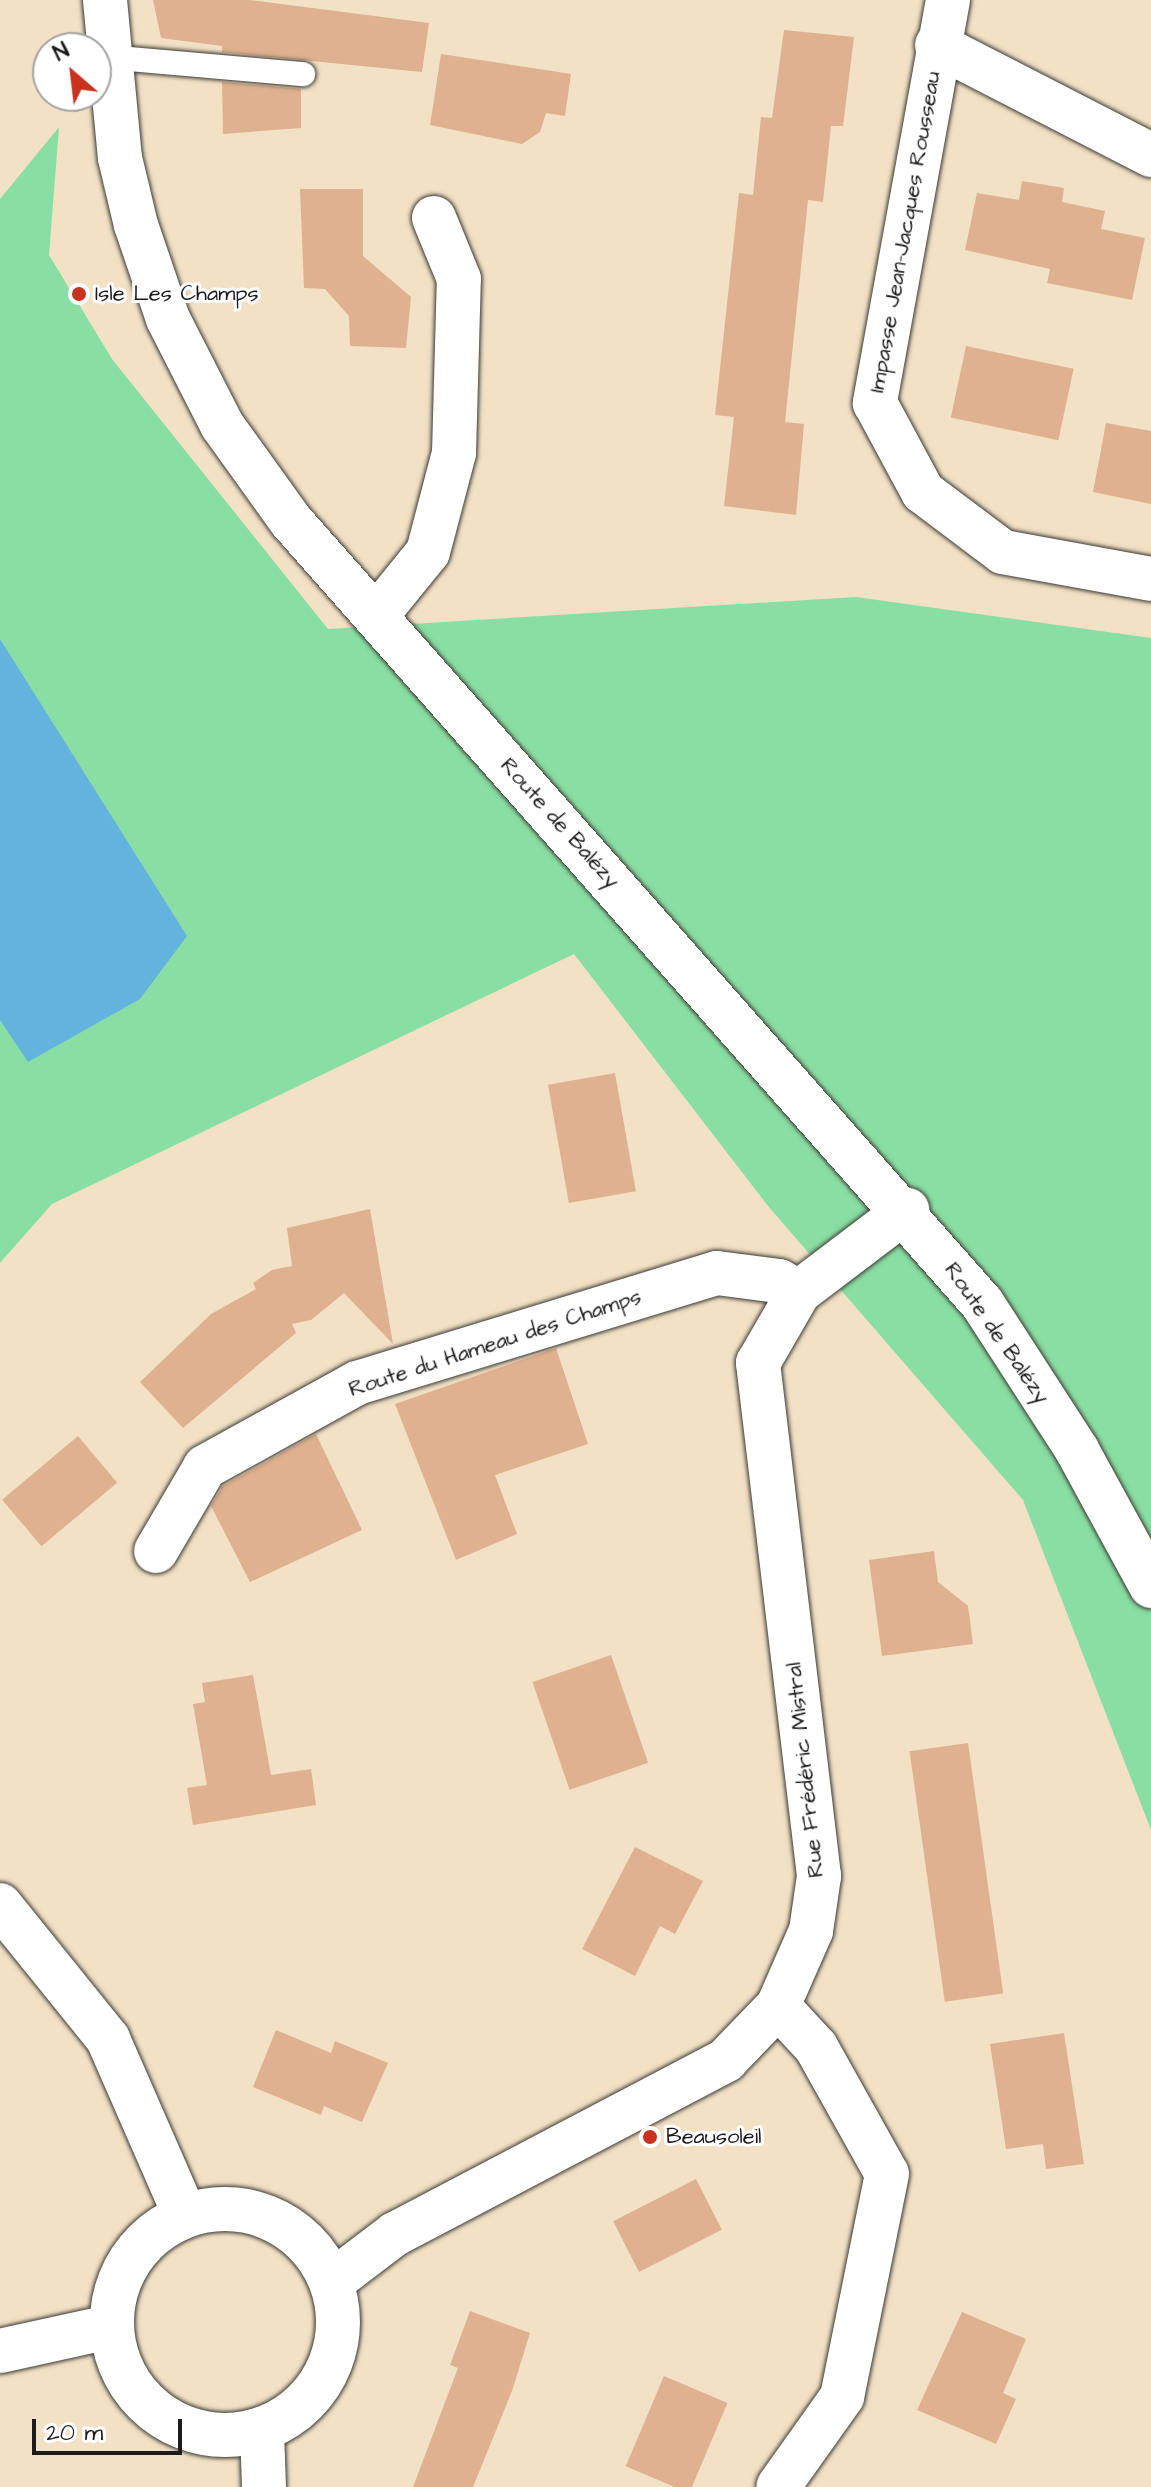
<!DOCTYPE html>
<html>
<head>
<meta charset="utf-8">
<style>
  body { margin:0 }
  #map { position:relative; width:1151px; height:2487px; overflow:hidden; background:#f2e1c5; font-family:"Architects Daughter",sans-serif }
  div>[style] { position:absolute }
  .green>* { inset:0; background:#89dfa3 }
  .water>* { inset:0; background:#63b3de }
  .building>* { inset:0; background:#dfb190; transform-origin:0 0 }
  .roads { filter:drop-shadow(0 0 2px #3c3a35) drop-shadow(0 0 2px #3c3a35) }
  .service>* { height:24px; margin:-12px; padding:0 12px; transform-origin:12px; border-radius:12px; background:#fff }
  .minor>* { height:44px; margin:-22px; padding:0 22px; transform-origin:22px; border-radius:22px; background:#fff }
  .minor>.ring { margin:-22px; padding:0; box-sizing:content-box; background:none; border:44px solid #fff; border-radius:50% }
  .secondary>* { height:44px; margin:-22px; padding:0 22px; transform-origin:22px; border-radius:22px; background:#fff }
  .dots>* { width:22px; height:22px; translate:-50% -50%; box-sizing:border-box; border:4px solid #fff; border-radius:50% }
  span { translate:-50% -50%; white-space:nowrap; text-align:center; line-height:1.15; -webkit-text-stroke:6px #fff; paint-order:stroke }
  .street-label { font-size:22px; color:#1c1c1c }
  .poi-label { font-size:22px; color:#1c1c1c }
  .left { translate:0 -50%; text-align:left }
  .north { position:absolute; left:32px; top:32px; width:80px; height:80px; box-sizing:border-box; background:#fff; border:2px solid #a4a4a4; border-radius:50%; rotate:332deg; font-size:22px; font-weight:700; line-height:32px; text-align:center; color:#1c1c1c }
  .north::after { content:''; display:block; margin:auto; width:28px; height:36px; background:#c8321e; clip-path:polygon(50% 0,100% 100%,50% 72%,0 100%) }
  .scale { position:absolute; left:32px; top:2419px; width:150px; height:36px; box-sizing:border-box; border:4px solid #1c1c1c; border-top:0; padding-left:10px; font-size:24px; line-height:28px; white-space:nowrap; color:#1c1c1c; -webkit-text-stroke:6px #fff; paint-order:stroke }
</style>
</head>
<body>
<div id="map">
  <div class="green">
    <i style="clip-path:polygon(59px 127px,49px 255px,112px 359px,328px 629px,856px 597px,1151px 638px,1151px 1830px,1023px 1500px,768px 1206px,574px 954px,52px 1204px,0 1263px,0 199px)"></i>
  </div>
  <div class="water">
    <i style="clip-path:polygon(0 639px,187px 936px,140px 999px,28px 1062px,0 1020px)"></i>
  </div>
  <div class="building">
    <i style="clip-path:polygon(153px 0,250px 0,429px 23px,422px 72px,222px 52px,222px 46px,161px 38px)"></i>
    <i style="clip-path:polygon(784px 30px,854px 37px,843px 126px,831px 126px,823px 202px,808px 200px,785px 422px,804px 424px,796px 515px,724px 506px,734px 417px,715px 415px,739px 193px,753px 195px,761px 117px,772px 118px)"></i>
    <i style="clip-path:polygon(441px 54px,571px 74px,565px 116px,546px 113px,540px 132px,522px 144px,430px 125px)"></i>
    <i style="clip-path:polygon(222px 82px,301px 89px,301px 128px,223px 134px)"></i>
    <i style="clip-path:polygon(1022px 181px,1064px 188px,1062px 202px,1105px 211px,1101px 229px,1145px 238px,1132px 300px,1047px 283px,1050px 269px,965px 250px,977px 193px,1019px 200px)"></i>
    <i style="clip-path:polygon(300px 189px,363px 189px,363px 256px,411px 297px,406px 348px,350px 346px,349px 316px,325px 289px,304px 288px)"></i>
    <i style="left:966px;top:346px;width:110px;height:73px;rotate:12deg"></i>
    <i style="clip-path:polygon(1106px 423px,1151px 431px,1151px 504px,1093px 492px)"></i>
    <i style="left:615px;top:1073px;width:120px;height:68px;rotate:80deg"></i>
    <i style="clip-path:polygon(370px 1209px,393px 1344px,344px 1293px,311px 1320px,292px 1324px,296px 1333px,183px 1428px,140px 1382px,211px 1314px,256px 1289px,253px 1283px,272px 1270px,292px 1266px,287px 1228px)"></i>
    <i style="clip-path:polygon(556px 1348px,588px 1444px,495px 1475px,517px 1534px,456px 1560px,395px 1404px)"></i>
    <i style="clip-path:polygon(316px 1434px,362px 1530px,250px 1582px,211px 1506px,223px 1486px)"></i>
    <i style="left:78px;top:1436px;width:61px;height:99px;rotate:50deg"></i>
    <i style="clip-path:polygon(934px 1551px,938px 1582px,968px 1606px,973px 1644px,882px 1656px,869px 1560px)"></i>
    <i style="left:611px;top:1655px;width:114px;height:83px;rotate:71deg"></i>
    <i style="clip-path:polygon(253px 1675px,271px 1775px,311px 1769px,316px 1805px,193px 1825px,187px 1788px,207px 1785px,193px 1704px,205px 1702px,202px 1683px)"></i>
    <i style="left:968px;top:1743px;width:253px;height:59px;rotate:82deg"></i>
    <i style="clip-path:polygon(635px 1847px,703px 1881px,675px 1934px,660px 1926px,635px 1976px,582px 1949px)"></i>
    <i style="clip-path:polygon(276px 2030px,331px 2053px,335px 2041px,388px 2063px,362px 2122px,324px 2106px,321px 2115px,253px 2087px)"></i>
    <i style="clip-path:polygon(1064px 2033px,1084px 2164px,1046px 2169px,1043px 2144px,1006px 2149px,990px 2044px)"></i>
    <i style="left:696px;top:2179px;width:57px;height:93px;rotate:63deg"></i>
    <i style="clip-path:polygon(470px 2311px,530px 2333px,512px 2391px,473px 2487px,413px 2487px,458px 2368px,450px 2365px)"></i>
    <i style="clip-path:polygon(962px 2312px,1026px 2339px,1003px 2393px,1016px 2399px,996px 2444px,917px 2410px)"></i>
    <i style="left:664px;top:2376px;width:69px;height:98px;rotate:23deg"></i>
  </div>
  <div class="roads">
    <div class="service">
      <i style="left:107px;top:57px;width:197px;rotate:5deg"></i>
    </div>
    <div class="minor">
      <i style="left:948px;top:0;width:410px;rotate:100.3deg"></i>
      <i style="left:875px;top:403px;width:101px;rotate:61.7deg"></i>
      <i style="left:923px;top:492px;width:100px;rotate:36.9deg"></i>
      <i style="left:1003px;top:552px;width:150px;rotate:10.3deg"></i>
      <i style="left:937px;top:45px;width:241px;rotate:27.2deg"></i>
      <i style="left:376px;top:616px;width:82px;rotate:-50.9deg"></i>
      <i style="left:428px;top:552px;width:102px;rotate:-75.3deg"></i>
      <i style="left:454px;top:453px;width:174px;rotate:-88.4deg"></i>
      <i style="left:459px;top:279px;width:66px;rotate:-112.3deg"></i>
      <i style="left:156px;top:1551px;width:97px;rotate:-59.7deg"></i>
      <i style="left:205px;top:1467px;width:174px;rotate:-28.9deg"></i>
      <i style="left:357px;top:1383px;width:376px;rotate:-17deg"></i>
      <i style="left:717px;top:1273px;width:63px;rotate:7.4deg"></i>
      <i style="left:779px;top:1281px;width:23px;rotate:29deg"></i>
      <i style="left:0;top:1905px;width:172px;rotate:51.1deg"></i>
      <i style="left:108px;top:2039px;width:190px;rotate:66.4deg"></i>
      <i style="left:778px;top:2006px;width:56px;rotate:47.2deg"></i>
      <i style="left:816px;top:2047px;width:145px;rotate:60.8deg"></i>
      <i style="left:887px;top:2174px;width:227px;rotate:101.4deg"></i>
      <i style="left:842px;top:2397px;width:110px;rotate:125.4deg"></i>
      <i class="ring" style="left:112px;top:2209px;width:182px;height:182px"></i>
      <i style="left:333px;top:2281px;width:78px;rotate:-37.2deg"></i>
      <i style="left:395px;top:2234px;width:374px;rotate:-27.7deg"></i>
      <i style="left:726px;top:2060px;width:75px;rotate:-46.1deg"></i>
      <i style="left:778px;top:2006px;width:82px;rotate:-66.3deg"></i>
      <i style="left:811px;top:1931px;width:56px;rotate:-81.7deg"></i>
      <i style="left:819px;top:1876px;width:517px;rotate:-96.78deg"></i>
      <i style="left:758px;top:1363px;width:82px;rotate:-60deg"></i>
      <i style="left:799px;top:1292px;width:136px;rotate:-37.2deg"></i>
      <i style="left:0;top:2351px;width:112px;rotate:-12.4deg"></i>
      <i style="left:262px;top:2430px;width:57px;rotate:88deg"></i>
    </div>
    <div class="secondary">
      <i style="left:105px;top:0;width:159px;rotate:84.6deg"></i>
      <i style="left:120px;top:158px;width:69px;rotate:76.6deg"></i>
      <i style="left:136px;top:225px;width:99px;rotate:71.2deg"></i>
      <i style="left:168px;top:319px;width:119px;rotate:63deg"></i>
      <i style="left:222px;top:425px;width:118px;rotate:54.3deg"></i>
      <i style="left:291px;top:521px;width:1044px;rotate:48.54deg"></i>
      <i style="left:982px;top:1303px;width:175px;rotate:57.1deg"></i>
      <i style="left:1077px;top:1450px;width:155px;rotate:61.4deg"></i>
    </div>
  </div>
  <div class="dots">
    <i style="left:79px;top:294px;background:#c8321e"></i>
    <i style="left:650px;top:2137px;background:#c8321e"></i>
  </div>
  <div class="street-label">
    <span style="left:905px;top:232px;rotate:-80deg">Impasse Jean-Jacques Rousseau</span>
    <span style="left:560px;top:823px;rotate:48deg">Route de Balézy</span>
    <span style="left:997px;top:1333px;rotate:55deg">Route de Balézy</span>
    <span style="left:495px;top:1343px;rotate:-18deg">Route du Hameau des Champs</span>
    <span style="left:805px;top:1770px;rotate:-96deg">Rue Frédéric Mistral</span>
  </div>
  <div class="poi-label">
    <span class="left" style="left:95px;top:294px">Isle Les Champs</span>
    <span class="left" style="left:666px;top:2137px">Beausoleil</span>
  </div>
  <div class="north">N</div>
  <div class="scale">20 m</div>
</div>
</body>
</html>
